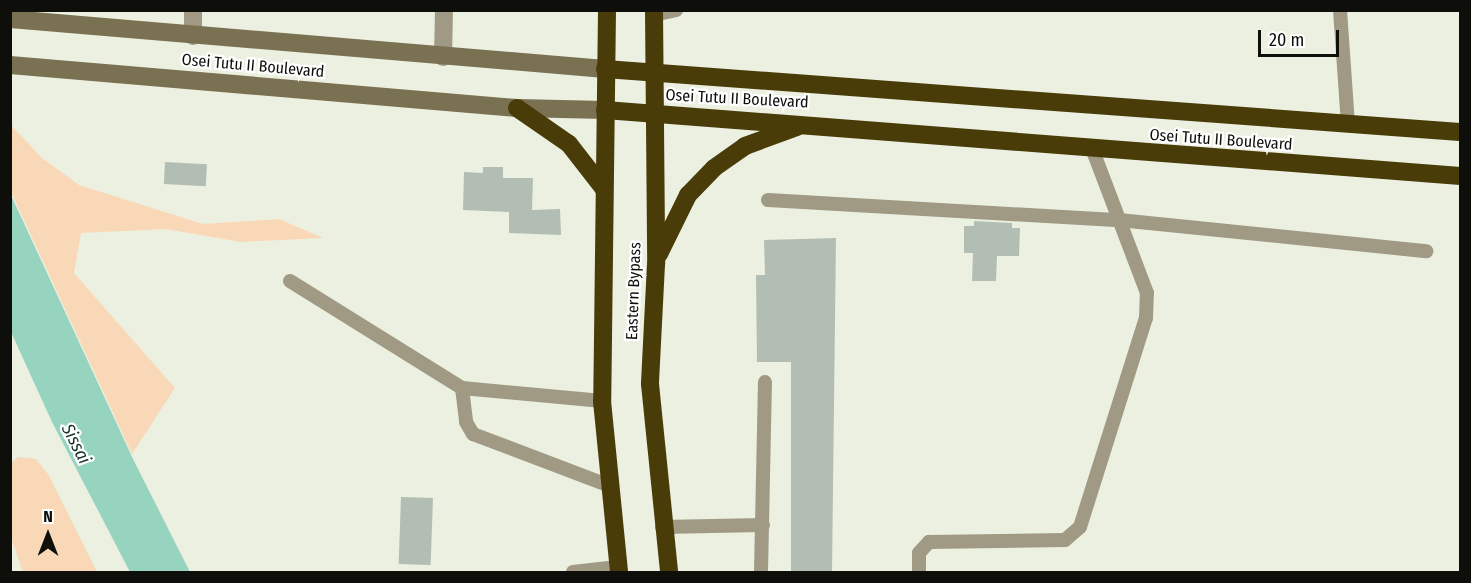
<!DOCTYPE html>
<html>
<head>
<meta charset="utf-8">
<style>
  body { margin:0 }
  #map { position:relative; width:1471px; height:583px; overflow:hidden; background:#ecf0e1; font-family:"Fira Sans Condensed",sans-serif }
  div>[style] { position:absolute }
  .green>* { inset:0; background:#f9d8b7 }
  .water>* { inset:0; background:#96d4c0 }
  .building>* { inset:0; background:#b2beb3; transform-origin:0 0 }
  .lane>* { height:14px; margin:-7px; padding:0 7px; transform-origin:7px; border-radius:7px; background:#a09a84 }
  .street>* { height:18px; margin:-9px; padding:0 9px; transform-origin:9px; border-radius:9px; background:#a09a84 }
  .secondary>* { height:18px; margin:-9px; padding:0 9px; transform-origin:9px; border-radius:9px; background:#7a7152 }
  .highway>* { height:18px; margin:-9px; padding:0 9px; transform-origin:9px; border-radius:9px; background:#493c08 }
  span { translate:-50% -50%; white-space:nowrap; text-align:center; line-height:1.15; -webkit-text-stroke:4.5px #fff; paint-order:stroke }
  .street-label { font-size:16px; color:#0e0f0a }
  .water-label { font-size:18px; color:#133129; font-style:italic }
  .frame { position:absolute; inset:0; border:12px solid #0e0f0a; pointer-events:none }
  .north { position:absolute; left:18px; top:505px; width:60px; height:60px; -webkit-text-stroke:4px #fff; paint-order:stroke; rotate:0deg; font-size:16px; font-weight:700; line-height:24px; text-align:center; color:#0e0f0a }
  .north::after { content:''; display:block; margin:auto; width:21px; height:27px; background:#0e0f0a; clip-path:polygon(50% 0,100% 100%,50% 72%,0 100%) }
  .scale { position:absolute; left:1258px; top:30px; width:81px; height:27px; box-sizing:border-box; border:3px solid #0e0f0a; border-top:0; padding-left:8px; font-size:18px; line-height:21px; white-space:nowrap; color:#0e0f0a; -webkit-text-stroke:4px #fff; paint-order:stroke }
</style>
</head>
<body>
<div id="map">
  <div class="green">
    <i style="clip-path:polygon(10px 124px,42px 158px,79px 185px,203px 224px,279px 219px,323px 238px,241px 242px,166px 229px,81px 233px,74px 273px,175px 388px,132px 454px,11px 192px)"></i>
    <i style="clip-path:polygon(18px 457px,36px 459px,48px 474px,97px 572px,23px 572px,10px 535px,11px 463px)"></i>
  </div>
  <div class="water">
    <i style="clip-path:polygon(10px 193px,134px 461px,190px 572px,130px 572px,52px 422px,11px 332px)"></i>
  </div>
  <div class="building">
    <i style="left:165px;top:162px;width:42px;height:22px;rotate:3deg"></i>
    <i style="clip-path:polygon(483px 167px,503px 167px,503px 178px,533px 178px,532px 210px,560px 209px,561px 235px,509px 233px,509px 212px,463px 210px,464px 172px,483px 173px)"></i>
    <i style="clip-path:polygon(974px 221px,1012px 223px,1012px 228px,1020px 228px,1019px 256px,997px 256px,996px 281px,972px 281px,973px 253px,964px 253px,964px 226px,974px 226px)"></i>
    <i style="clip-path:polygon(836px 238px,832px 573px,791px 573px,791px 362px,757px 362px,756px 275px,765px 275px,764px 240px)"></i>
    <i style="left:401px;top:497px;width:32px;height:67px;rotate:2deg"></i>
  </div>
  <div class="lane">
    <i style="left:1340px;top:10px;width:115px;rotate:86deg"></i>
    <i style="left:654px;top:15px;width:23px;rotate:-13deg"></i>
    <i style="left:768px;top:200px;width:352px;rotate:3.3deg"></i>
    <i style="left:1119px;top:220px;width:309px;rotate:5.8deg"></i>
    <i style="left:290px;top:281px;width:203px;rotate:31.9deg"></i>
    <i style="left:462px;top:388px;width:34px;rotate:83deg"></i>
    <i style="left:466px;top:422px;width:14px;rotate:60deg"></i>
    <i style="left:473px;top:434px;width:143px;rotate:20.8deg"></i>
    <i style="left:462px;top:388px;width:141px;rotate:5.3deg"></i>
    <i style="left:662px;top:527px;width:101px;rotate:-1.1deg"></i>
    <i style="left:573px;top:572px;width:45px;rotate:-6.3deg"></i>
    <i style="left:761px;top:572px;width:190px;rotate:-88.8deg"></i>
    <i style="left:919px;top:572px;width:19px;rotate:-90deg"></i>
    <i style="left:919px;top:553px;width:15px;rotate:-48deg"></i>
    <i style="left:929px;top:542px;width:136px;rotate:-0.8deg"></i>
    <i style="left:1065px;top:540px;width:20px;rotate:-41deg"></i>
    <i style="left:1080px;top:527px;width:219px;rotate:-72.5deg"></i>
    <i style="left:1146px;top:318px;width:25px;rotate:-88deg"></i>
    <i style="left:1147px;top:293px;width:152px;rotate:-110.8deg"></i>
  </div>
  <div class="street">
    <i style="left:193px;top:36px;width:26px;rotate:-90deg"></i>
    <i style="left:443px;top:57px;width:47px;rotate:-88.8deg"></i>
  </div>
  <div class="secondary">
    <i style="left:10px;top:19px;width:597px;rotate:4.8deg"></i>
    <i style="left:10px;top:65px;width:509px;rotate:4.85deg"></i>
    <i style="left:517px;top:108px;width:88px;rotate:1.3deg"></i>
  </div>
  <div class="highway">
    <i style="left:607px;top:10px;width:391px;rotate:90.7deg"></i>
    <i style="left:602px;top:401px;width:172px;rotate:84.3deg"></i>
    <i style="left:654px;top:10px;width:254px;rotate:89.5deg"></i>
    <i style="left:656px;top:264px;width:120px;rotate:92.9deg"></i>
    <i style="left:650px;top:384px;width:189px;rotate:84.2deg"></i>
    <i style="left:605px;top:69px;width:857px;rotate:4.21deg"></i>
    <i style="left:517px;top:108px;width:63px;rotate:34.7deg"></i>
    <i style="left:569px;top:144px;width:57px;rotate:52.1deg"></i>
    <i style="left:605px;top:110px;width:858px;rotate:4.41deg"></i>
    <i style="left:659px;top:254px;width:66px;rotate:-63.8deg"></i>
    <i style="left:688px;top:195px;width:37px;rotate:-46deg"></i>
    <i style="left:714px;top:168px;width:38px;rotate:-35deg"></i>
    <i style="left:745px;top:146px;width:55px;rotate:-20.1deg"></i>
  </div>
  <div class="street-label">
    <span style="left:253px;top:66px;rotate:5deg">Osei Tutu II Boulevard</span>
    <span style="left:737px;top:99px;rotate:3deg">Osei Tutu II Boulevard</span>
    <span style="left:1221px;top:140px;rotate:4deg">Osei Tutu II Boulevard</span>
    <span style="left:634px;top:291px;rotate:-88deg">Eastern Bypass</span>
  </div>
  <div class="water-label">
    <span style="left:76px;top:444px;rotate:63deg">Sissai</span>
  </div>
  <div class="frame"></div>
  <div class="north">N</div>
  <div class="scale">20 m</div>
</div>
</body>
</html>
